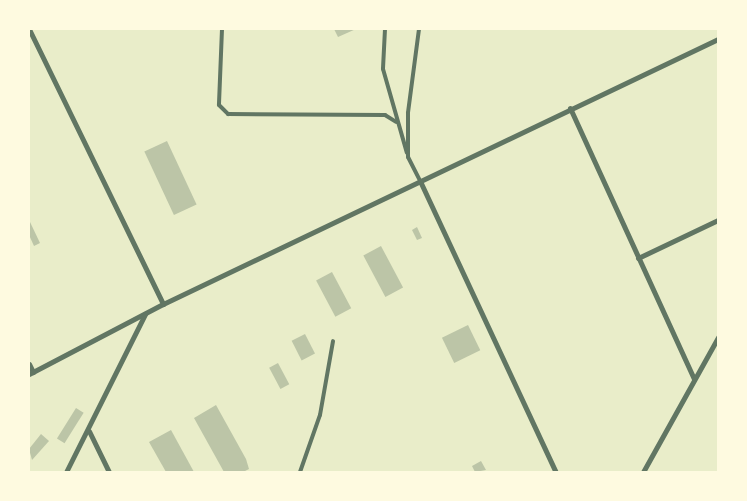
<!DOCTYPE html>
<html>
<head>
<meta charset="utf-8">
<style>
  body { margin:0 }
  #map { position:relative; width:747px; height:501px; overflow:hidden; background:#e9edc9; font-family:"Nunito Sans",sans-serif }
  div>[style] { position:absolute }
  .building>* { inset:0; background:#bcc5a7; transform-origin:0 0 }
  .service>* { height:4px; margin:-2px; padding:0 2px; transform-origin:2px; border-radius:2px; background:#617663 }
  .minor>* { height:5px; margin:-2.5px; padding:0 2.5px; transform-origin:2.5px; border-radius:2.5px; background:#617663 }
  span { translate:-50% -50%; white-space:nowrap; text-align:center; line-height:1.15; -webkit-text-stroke:5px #fefae0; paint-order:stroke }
  .frame { position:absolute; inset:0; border:30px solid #fefae0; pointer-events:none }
</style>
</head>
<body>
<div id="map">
  <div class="building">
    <i style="clip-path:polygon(334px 29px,356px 29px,338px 37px)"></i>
    <i style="left:167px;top:141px;width:70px;height:25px;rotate:65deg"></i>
    <i style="clip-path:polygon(30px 222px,40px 243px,34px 246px,29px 235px)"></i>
    <i style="clip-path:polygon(417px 227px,422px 238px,417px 240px,412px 230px)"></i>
    <i style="left:381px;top:246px;width:47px;height:20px;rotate:62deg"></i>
    <i style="left:332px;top:272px;width:41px;height:18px;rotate:62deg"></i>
    <i style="left:468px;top:325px;width:28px;height:29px;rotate:64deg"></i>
    <i style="left:305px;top:334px;width:22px;height:15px;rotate:63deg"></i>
    <i style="left:278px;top:363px;width:24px;height:10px;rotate:62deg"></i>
    <i style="clip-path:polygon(216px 405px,246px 459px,249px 469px,243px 472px,224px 472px,194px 418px)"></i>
    <i style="left:76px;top:408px;width:9px;height:36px;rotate:32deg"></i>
    <i style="clip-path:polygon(171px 430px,194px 472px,166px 472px,149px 442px)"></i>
    <i style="clip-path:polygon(41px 434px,49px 441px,32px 460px,29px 449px)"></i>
    <i style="clip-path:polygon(481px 461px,486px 470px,475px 472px,472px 466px)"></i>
  </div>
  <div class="service">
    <i style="left:222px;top:29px;width:76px;rotate:92.3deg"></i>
    <i style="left:219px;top:105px;width:13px;rotate:45deg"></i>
    <i style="left:228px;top:114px;width:157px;rotate:0.4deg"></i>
    <i style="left:385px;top:115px;width:13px;rotate:32deg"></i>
    <i style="left:385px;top:29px;width:40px;rotate:92.9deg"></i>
    <i style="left:383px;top:69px;width:87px;rotate:74.1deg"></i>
    <i style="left:419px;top:29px;width:85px;rotate:97.5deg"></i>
    <i style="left:408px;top:113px;width:44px;rotate:90deg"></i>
    <i style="left:408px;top:157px;width:27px;rotate:63deg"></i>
    <i style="left:300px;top:472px;width:60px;rotate:-70.7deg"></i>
    <i style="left:320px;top:415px;width:75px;rotate:-80deg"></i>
  </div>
  <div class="minor">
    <i style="left:29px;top:29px;width:306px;rotate:64deg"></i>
    <i style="left:570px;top:108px;width:298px;rotate:65.4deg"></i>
    <i style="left:420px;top:181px;width:321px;rotate:65deg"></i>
    <i style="left:638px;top:258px;width:89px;rotate:-25.4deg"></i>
    <i style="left:29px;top:364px;width:9px;rotate:63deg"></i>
    <i style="left:29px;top:374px;width:151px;rotate:-27.6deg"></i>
    <i style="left:163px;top:304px;width:615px;rotate:-25.52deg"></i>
    <i style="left:89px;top:431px;width:46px;rotate:64deg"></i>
    <i style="left:66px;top:472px;width:177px;rotate:-63.4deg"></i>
    <i style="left:643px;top:472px;width:154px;rotate:-60.9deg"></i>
  </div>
  <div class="frame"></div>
</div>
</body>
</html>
